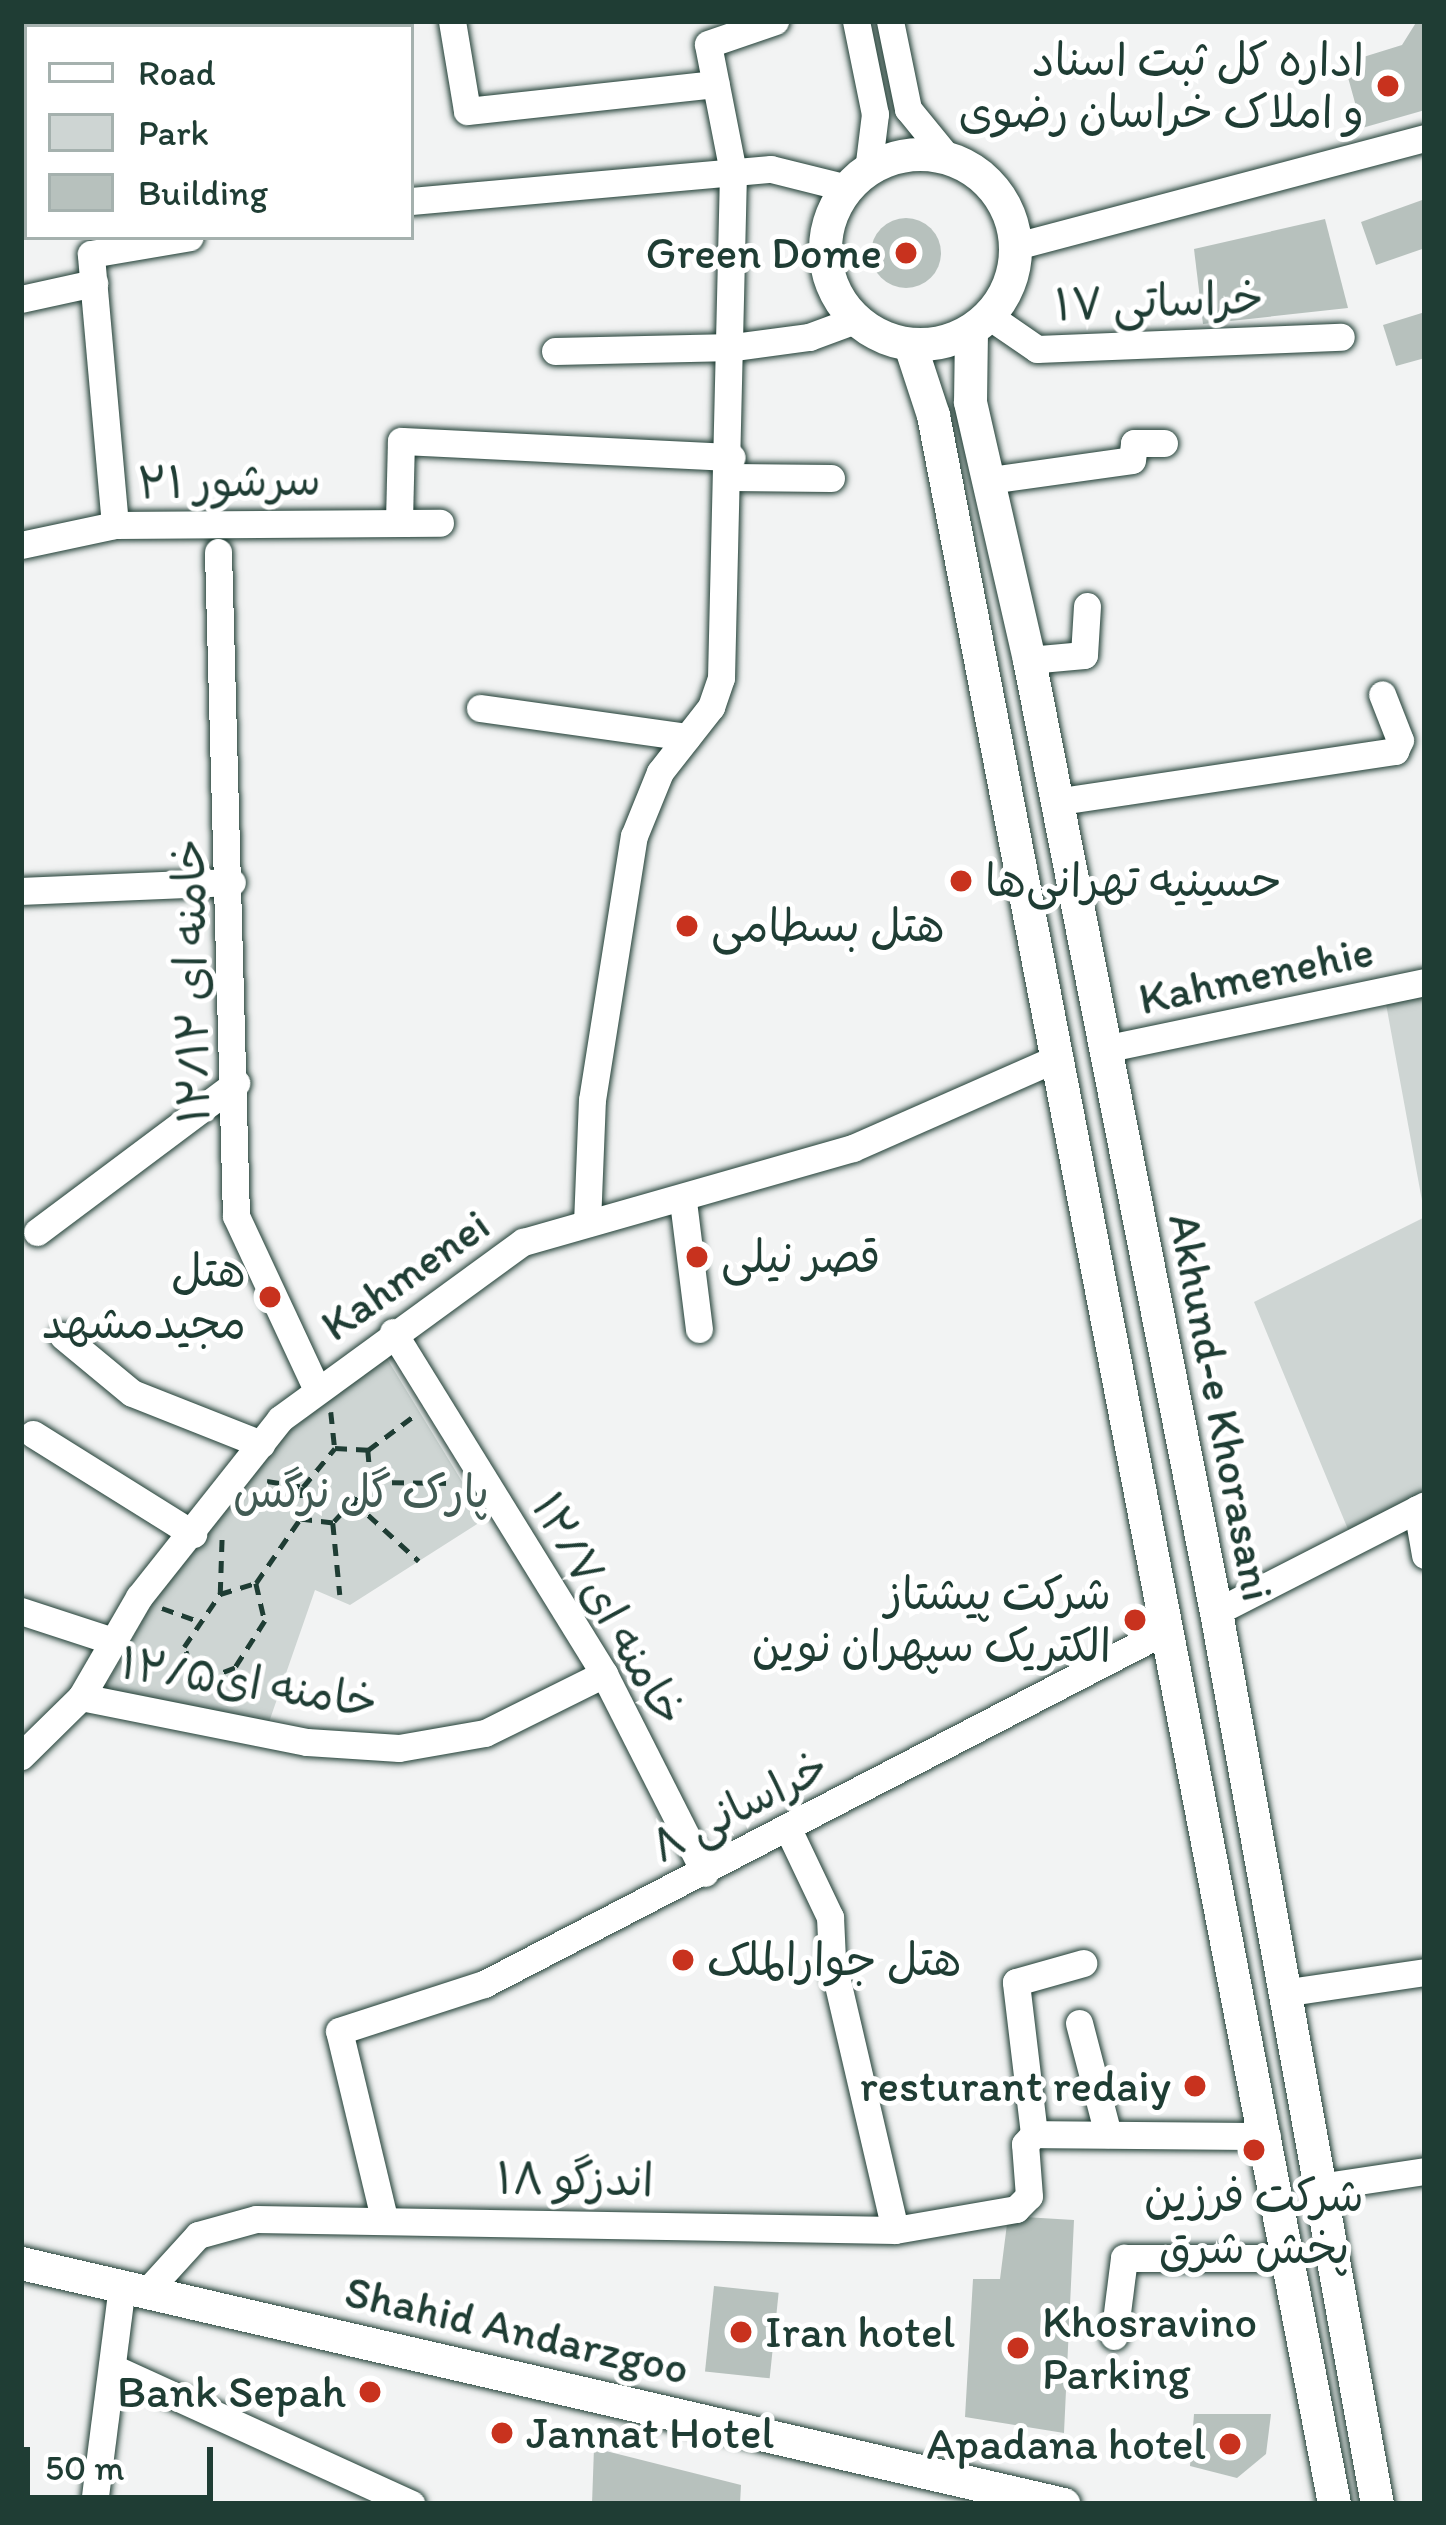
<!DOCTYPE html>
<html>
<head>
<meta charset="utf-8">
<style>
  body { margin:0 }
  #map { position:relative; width:1446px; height:2525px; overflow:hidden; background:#f2f3f3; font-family:Itim,"Playpen Sans Arabic",sans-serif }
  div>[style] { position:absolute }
  .green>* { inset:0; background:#ced5d3 }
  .building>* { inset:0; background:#b7c1bd; transform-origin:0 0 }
  .round { border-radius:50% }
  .path>* { height:4.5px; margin-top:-2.25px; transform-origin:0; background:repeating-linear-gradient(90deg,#1f3d34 0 12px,transparent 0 21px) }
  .roads { filter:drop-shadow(0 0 3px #1f3d34) drop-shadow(0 0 3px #1f3d34) }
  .minor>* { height:27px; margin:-13.5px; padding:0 13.5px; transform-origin:13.5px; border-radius:13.5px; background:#fff }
  .major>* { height:33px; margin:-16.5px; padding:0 16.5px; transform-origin:16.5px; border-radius:16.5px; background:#fff }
  .major>.ring { margin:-16.5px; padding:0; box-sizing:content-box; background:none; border:33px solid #fff; border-radius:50% }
  .dots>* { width:33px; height:33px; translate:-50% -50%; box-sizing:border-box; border:6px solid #fff; border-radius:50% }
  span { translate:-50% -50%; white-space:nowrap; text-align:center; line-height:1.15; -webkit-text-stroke:10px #fff; paint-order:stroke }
  .poi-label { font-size:45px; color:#1f3d34 }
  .right { translate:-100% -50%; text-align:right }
  .left { translate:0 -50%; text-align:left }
  .street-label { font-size:45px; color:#1f3d34 }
  .park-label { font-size:45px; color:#425b54 }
  .frame { position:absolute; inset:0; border:24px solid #1f3d34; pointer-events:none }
  .legend { position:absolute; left:24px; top:24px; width:390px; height:216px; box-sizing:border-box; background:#fff; border:3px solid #a5b1ae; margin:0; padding:15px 21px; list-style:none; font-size:36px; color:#1f3d34 }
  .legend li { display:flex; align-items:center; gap:24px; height:60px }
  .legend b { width:60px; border:3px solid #a5b1ae }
  .scale { position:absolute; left:24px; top:2447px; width:189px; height:54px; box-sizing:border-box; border:6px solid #1f3d34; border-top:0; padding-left:15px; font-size:36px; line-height:42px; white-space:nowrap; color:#1f3d34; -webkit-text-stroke:9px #fff; paint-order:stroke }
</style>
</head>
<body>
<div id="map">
  <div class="green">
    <i style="clip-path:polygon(1425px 994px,1425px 1497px,1352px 1539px,1254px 1302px,1425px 1217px,1386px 1004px)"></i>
    <i style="clip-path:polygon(386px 1357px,485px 1519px,350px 1605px,315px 1590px,268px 1725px,102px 1692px,152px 1604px,288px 1432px)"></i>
  </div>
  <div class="building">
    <i style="clip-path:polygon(1417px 21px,1425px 21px,1425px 110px,1362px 128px,1344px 63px,1402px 45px)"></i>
    <i style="clip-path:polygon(1425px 199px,1425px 248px,1376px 265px,1361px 222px)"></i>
    <i class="round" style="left:871px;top:218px;width:70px;height:70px"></i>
    <i style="clip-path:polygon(1325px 219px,1348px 308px,1203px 324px,1194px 249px)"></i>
    <i style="clip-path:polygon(1425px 312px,1425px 358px,1396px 366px,1383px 325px)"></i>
    <i style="clip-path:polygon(1008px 2216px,1074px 2220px,1064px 2433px,965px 2417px,973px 2279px,1000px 2279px)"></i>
    <i style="left:714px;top:2286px;width:65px;height:86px;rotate:6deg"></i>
    <i style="clip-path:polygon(1194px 2414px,1271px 2414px,1266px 2454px,1237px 2478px,1190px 2466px)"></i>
    <i style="clip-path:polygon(594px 2448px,741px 2485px,740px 2504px,592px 2504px)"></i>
  </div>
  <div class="path">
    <i style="left:331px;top:1412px;width:36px;rotate:84deg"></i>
    <i style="left:368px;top:1450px;width:32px;rotate:85deg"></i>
    <i style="left:371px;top:1482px;width:56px;rotate:132.8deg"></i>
    <i style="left:333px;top:1523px;width:33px;rotate:-173deg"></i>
    <i style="left:300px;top:1519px;width:32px;rotate:-85deg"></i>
    <i style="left:303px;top:1487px;width:50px;rotate:-50.6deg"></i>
    <i style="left:335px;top:1448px;width:33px;rotate:3deg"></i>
    <i style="left:368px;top:1450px;width:59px;rotate:-36.7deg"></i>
    <i style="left:267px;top:1481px;width:36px;rotate:9deg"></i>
    <i style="left:371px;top:1482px;width:84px;rotate:0.7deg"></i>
    <i style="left:353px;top:1501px;width:89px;rotate:42.3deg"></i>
    <i style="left:333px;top:1523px;width:72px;rotate:84.4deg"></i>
    <i style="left:256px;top:1583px;width:39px;rotate:77deg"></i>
    <i style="left:265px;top:1621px;width:56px;rotate:122.6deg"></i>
    <i style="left:235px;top:1668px;width:40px;rotate:159deg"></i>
    <i style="left:198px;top:1682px;width:38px;rotate:-112deg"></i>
    <i style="left:184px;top:1647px;width:64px;rotate:-55.8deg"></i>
    <i style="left:220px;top:1594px;width:38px;rotate:-17deg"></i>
    <i style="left:256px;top:1583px;width:78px;rotate:-55.5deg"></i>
    <i style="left:220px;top:1594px;width:60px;rotate:-88.1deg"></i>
    <i style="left:162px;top:1608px;width:41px;rotate:19.7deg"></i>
  </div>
  <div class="roads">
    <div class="minor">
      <i style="left:452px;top:21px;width:91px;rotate:80.5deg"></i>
      <i style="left:467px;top:111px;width:250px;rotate:-6.2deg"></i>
      <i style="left:856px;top:21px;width:95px;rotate:78.5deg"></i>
      <i style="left:875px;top:114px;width:56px;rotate:97.1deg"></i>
      <i style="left:890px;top:21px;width:90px;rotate:78.4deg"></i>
      <i style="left:908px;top:109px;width:63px;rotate:50.8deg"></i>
      <i style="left:120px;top:27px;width:31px;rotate:-11deg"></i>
      <i style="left:21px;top:47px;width:6px;rotate:-9deg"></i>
      <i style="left:411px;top:201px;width:361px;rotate:-5.1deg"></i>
      <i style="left:771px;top:169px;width:78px;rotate:14deg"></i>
      <i style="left:1016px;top:246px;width:423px;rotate:-14.8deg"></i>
      <i style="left:21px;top:299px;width:75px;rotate:-12.4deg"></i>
      <i style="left:989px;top:316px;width:58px;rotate:34.5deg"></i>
      <i style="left:1037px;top:349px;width:304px;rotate:-2.3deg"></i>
      <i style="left:555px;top:351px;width:179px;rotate:-1.3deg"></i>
      <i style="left:734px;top:347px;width:76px;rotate:-7.6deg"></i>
      <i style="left:809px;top:337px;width:49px;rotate:-20.3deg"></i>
      <i style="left:731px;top:477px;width:100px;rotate:0.6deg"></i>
      <i style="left:990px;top:480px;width:143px;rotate:-8deg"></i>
      <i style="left:1132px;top:460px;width:17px;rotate:-83deg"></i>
      <i style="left:1134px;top:443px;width:30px"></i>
      <i style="left:399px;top:521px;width:80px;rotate:-88.6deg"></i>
      <i style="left:401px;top:441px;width:331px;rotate:2.8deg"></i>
      <i style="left:115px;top:525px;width:272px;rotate:-95.1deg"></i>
      <i style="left:91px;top:254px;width:100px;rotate:-9.7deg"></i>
      <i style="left:21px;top:545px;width:96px;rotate:-12deg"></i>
      <i style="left:115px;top:525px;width:325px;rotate:-0.4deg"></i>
      <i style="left:218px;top:552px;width:664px;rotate:88.45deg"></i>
      <i style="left:236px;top:1216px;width:192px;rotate:65deg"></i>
      <i style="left:1029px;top:660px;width:55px;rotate:-5.2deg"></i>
      <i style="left:1084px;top:655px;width:49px;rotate:-86.5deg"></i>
      <i style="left:480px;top:708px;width:209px;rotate:8deg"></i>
      <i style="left:1054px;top:802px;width:345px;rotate:-8.5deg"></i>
      <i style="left:1395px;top:751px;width:12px;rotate:-66deg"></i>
      <i style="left:1400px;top:740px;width:49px;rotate:-111.4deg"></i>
      <i style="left:21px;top:891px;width:211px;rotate:-2.4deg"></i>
      <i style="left:1104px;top:1049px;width:328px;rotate:-11.8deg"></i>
      <i style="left:683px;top:1201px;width:129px;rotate:82.9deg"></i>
      <i style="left:587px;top:1223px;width:123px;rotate:-87.7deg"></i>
      <i style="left:592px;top:1100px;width:267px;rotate:-81deg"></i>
      <i style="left:634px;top:836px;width:69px;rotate:-67.9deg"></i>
      <i style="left:660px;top:772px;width:83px;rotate:-51.9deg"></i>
      <i style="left:711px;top:707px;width:31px;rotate:-71deg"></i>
      <i style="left:721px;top:678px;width:506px;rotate:-88.64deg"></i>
      <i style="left:733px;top:172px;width:130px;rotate:-101.1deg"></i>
      <i style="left:708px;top:44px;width:71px;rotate:-18.9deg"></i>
      <i style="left:37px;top:1232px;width:249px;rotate:-36.8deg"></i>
      <i style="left:393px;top:1332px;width:402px;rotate:58.3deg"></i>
      <i style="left:604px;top:1674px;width:223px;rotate:63.1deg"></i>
      <i style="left:63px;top:1336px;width:89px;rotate:39.6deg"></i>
      <i style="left:132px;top:1393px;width:139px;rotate:21.6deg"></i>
      <i style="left:33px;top:1434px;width:189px;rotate:32deg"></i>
      <i style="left:1417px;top:1509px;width:47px;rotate:80.1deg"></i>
      <i style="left:21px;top:1611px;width:97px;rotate:18.1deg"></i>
      <i style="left:1216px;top:1612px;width:235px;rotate:-27.1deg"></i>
      <i style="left:81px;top:1697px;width:230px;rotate:11.3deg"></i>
      <i style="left:307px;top:1742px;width:92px;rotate:3.7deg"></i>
      <i style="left:399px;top:1748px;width:87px;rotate:-9.9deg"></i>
      <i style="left:485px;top:1733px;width:133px;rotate:-26.4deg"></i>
      <i style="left:21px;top:1756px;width:84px;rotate:-44.5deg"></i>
      <i style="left:81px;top:1697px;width:116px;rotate:-59.9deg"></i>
      <i style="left:139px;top:1597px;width:227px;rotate:-51.6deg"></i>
      <i style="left:280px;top:1419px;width:301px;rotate:-36.1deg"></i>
      <i style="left:523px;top:1242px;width:343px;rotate:-15.9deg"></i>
      <i style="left:853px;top:1148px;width:225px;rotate:-23.8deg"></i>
      <i style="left:788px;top:1829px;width:98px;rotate:64.5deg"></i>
      <i style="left:830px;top:1917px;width:42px;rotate:87.3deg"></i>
      <i style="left:832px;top:1959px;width:278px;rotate:76.9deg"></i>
      <i style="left:1283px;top:1993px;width:144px;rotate:-8.4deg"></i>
      <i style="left:1079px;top:2023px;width:115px;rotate:75.4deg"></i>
      <i style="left:1034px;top:2134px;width:153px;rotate:-96.8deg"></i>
      <i style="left:1016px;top:1982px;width:70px;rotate:-15.8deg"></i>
      <i style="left:1319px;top:2187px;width:107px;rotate:-8.6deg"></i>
      <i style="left:384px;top:2218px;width:192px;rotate:-103.5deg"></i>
      <i style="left:339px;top:2031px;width:152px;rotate:-18deg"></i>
      <i style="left:484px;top:1984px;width:769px;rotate:-27.4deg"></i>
      <i style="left:148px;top:2290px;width:74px;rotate:-47.7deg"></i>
      <i style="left:198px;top:2235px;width:60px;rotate:-15.4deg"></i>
      <i style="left:256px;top:2219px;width:639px;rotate:0.99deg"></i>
      <i style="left:895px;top:2230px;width:123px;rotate:-9.8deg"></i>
      <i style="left:1016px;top:2209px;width:18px;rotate:-45deg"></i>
      <i style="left:1029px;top:2196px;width:52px;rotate:-94.4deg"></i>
      <i style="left:1025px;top:2144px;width:13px;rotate:-48deg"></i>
      <i style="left:1034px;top:2134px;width:233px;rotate:0.5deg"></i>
      <i style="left:1114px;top:2336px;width:79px;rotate:-82.7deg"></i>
      <i style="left:1124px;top:2258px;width:165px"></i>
      <i style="left:113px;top:2368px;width:328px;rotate:24.5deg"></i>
      <i style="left:94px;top:2504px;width:222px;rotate:-82.7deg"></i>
    </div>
    <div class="major">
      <i class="ring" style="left:825px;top:154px;width:157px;height:157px"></i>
      <i style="left:971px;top:331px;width:71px;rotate:90.8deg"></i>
      <i style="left:970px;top:402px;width:265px;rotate:77.1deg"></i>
      <i style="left:1029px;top:660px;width:970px;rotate:78.89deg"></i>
      <i style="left:1216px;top:1612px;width:906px;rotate:79.77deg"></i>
      <i style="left:910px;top:345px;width:74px;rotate:71.8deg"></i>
      <i style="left:933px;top:415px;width:2127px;rotate:79.13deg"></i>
      <i style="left:21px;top:2263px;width:1070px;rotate:13.02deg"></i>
    </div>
  </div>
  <div class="dots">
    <i style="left:1388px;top:86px;background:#c8321e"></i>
    <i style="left:906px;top:253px;background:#c8321e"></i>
    <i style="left:961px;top:881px;background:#c8321e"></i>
    <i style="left:687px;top:926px;background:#c8321e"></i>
    <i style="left:697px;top:1257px;background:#c8321e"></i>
    <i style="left:270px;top:1297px;background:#c8321e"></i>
    <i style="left:1135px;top:1620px;background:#c8321e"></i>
    <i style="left:683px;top:1960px;background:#c8321e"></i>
    <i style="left:1195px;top:2086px;background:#c8321e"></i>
    <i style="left:1254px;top:2150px;background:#c8321e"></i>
    <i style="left:741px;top:2332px;background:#c8321e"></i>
    <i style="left:1018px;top:2348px;background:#c8321e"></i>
    <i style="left:370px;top:2392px;background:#c8321e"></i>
    <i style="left:502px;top:2433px;background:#c8321e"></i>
    <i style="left:1230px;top:2444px;background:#c8321e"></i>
  </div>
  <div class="poi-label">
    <span class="right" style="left:1364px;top:86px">اداره کل ثبت اسناد<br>و املاک خراسان رضوی</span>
    <span class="right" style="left:882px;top:253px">Green Dome</span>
    <span class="left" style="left:985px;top:881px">حسینیه تهرانی‌ها</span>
    <span class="left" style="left:711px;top:926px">هتل بسطامی</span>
    <span class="left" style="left:721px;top:1257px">قصر نیلی</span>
    <span class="right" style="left:246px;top:1297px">هتل<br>مجيدمشهد</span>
    <span class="right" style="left:1111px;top:1620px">شرکت پیشتاز<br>الکتریک سپهران نوین</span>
    <span class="left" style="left:707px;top:1960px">هتل جوارالملک</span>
    <span class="right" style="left:1171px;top:2086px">resturant redaiy</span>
    <span style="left:1254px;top:2222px">شركت فرزين<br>پخش شرق</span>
    <span class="left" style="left:1042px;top:2348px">Khosravino<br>Parking</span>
    <span class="left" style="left:765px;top:2332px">Iran hotel</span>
    <span class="right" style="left:346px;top:2392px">Bank Sepah</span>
    <span class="left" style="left:526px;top:2433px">Jannat Hotel</span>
    <span class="right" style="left:1206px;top:2444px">Apadana hotel</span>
  </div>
  <div class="street-label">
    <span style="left:1159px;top:301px;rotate:-2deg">خراساتی ۱۷</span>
    <span style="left:229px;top:481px;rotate:-1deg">سرشور ۲۱</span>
    <span style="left:1256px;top:975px;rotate:-12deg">Kahmenehie</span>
    <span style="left:191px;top:981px;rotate:-91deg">خامنه ای ۱۲/۱۲</span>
    <span style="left:405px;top:1275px;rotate:-35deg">Kahmenei</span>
    <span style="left:1221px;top:1407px;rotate:79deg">Akhund-e Khorasani</span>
    <span style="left:609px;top:1609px;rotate:60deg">خامنه ای۱۲/۷</span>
    <span style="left:249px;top:1682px;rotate:9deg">خامنه ای۱۲/۵</span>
    <span style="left:739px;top:1806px;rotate:-27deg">خراسانی ۸</span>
    <span style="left:575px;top:2179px;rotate:1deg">اندزگو ۱۸</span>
    <span style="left:517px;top:2330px;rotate:13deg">Shahid Andarzgoo</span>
  </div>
  <div class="park-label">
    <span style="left:361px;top:1492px">پارک گل نرگس</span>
  </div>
  <div class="frame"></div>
  <ul class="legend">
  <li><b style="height:15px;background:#fff"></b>Road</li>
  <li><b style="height:33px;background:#ced5d3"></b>Park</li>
  <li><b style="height:33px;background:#b7c1bd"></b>Building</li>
  </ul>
  <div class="scale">50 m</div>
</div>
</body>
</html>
